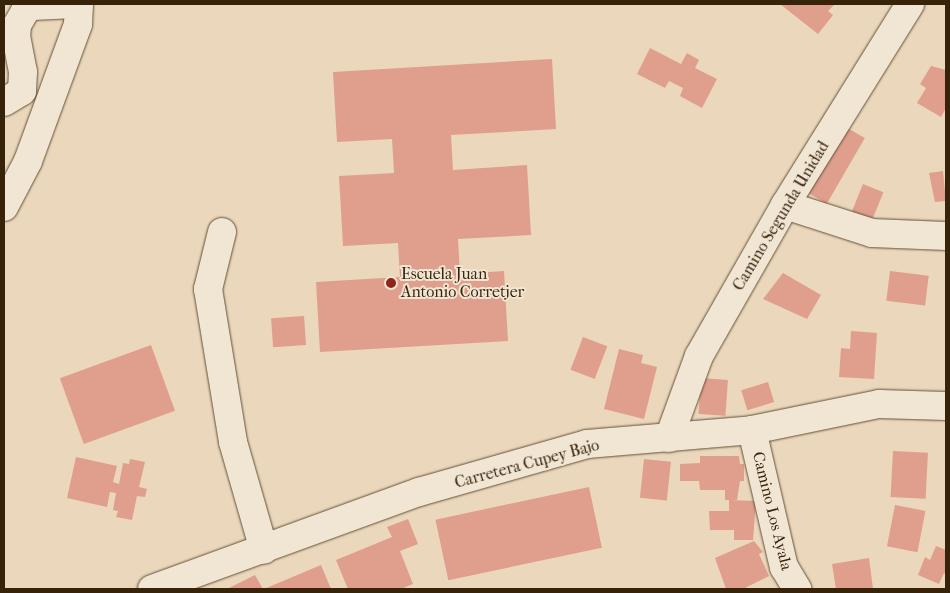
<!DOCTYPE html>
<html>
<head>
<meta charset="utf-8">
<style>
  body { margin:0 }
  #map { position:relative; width:950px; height:593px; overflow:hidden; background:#ead7bc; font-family:"IM FELL French Canon",serif }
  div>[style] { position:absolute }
  .building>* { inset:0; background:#e09e8d; transform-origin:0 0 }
  .roads { filter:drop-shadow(0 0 1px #635036) drop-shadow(0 0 1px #635036) }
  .minor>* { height:28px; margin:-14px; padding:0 14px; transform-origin:14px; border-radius:14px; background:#f1e5d3 }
  .dots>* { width:14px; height:14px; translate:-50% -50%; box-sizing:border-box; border:2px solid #f1e5d3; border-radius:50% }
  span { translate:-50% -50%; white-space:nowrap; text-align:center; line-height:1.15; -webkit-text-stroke:4px #f1e5d3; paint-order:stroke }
  .street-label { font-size:16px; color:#36230a }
  .poi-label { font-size:16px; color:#36230a }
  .left { translate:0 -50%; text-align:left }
  .frame { position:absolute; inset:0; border:5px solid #36230a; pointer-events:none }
</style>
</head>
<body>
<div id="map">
  <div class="building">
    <i style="clip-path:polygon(780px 4px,835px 4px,828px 11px,833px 15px,818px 34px)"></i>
    <i style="clip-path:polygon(650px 48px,681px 64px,687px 53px,699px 60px,695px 68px,717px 79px,702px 108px,680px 96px,683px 88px,669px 81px,665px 88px,637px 74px)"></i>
    <i style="clip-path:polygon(552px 59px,556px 129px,451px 135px,453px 170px,527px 165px,531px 235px,458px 239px,460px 274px,504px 271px,508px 341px,320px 352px,316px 282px,400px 277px,398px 243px,343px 246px,339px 176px,394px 173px,392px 139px,337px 142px,333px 72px)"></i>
    <i style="clip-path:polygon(931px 66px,946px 70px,946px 108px,941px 117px,917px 103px,926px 88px,920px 84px)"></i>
    <i style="left:844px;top:126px;width:24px;height:76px;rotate:30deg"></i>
    <i style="clip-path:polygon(943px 171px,946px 201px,935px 202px,929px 173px)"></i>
    <i style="left:863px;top:184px;width:22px;height:30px;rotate:22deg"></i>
    <i style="left:890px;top:271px;width:39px;height:30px;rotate:7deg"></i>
    <i style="clip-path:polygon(783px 273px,821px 295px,807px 319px,763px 299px)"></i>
    <i style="left:304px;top:316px;width:29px;height:33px;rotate:86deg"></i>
    <i style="clip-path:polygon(851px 331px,877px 333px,874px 379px,839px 377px,841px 348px,850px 349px)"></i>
    <i style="left:583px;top:337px;width:26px;height:35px;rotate:21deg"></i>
    <i style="left:151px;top:345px;width:70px;height:97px;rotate:70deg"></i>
    <i style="clip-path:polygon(619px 349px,643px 355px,641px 363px,657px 367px,644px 419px,604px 409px)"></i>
    <i style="left:701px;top:378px;width:27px;height:36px;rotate:4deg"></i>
    <i style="left:768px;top:382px;width:21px;height:28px;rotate:73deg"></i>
    <i style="left:893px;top:451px;width:35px;height:46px;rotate:3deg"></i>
    <i style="clip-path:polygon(700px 456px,739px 456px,740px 464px,744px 464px,744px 481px,740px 481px,737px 500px,725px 500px,725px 490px,700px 490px,699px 481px,680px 481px,680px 464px,700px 463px)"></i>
    <i style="clip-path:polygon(76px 457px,117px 466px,113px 482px,119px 484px,123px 463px,129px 464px,130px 459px,145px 462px,139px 487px,147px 489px,145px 497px,137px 496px,132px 520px,116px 517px,118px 511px,113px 510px,116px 493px,110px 492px,107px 507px,67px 498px)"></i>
    <i style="left:644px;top:459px;width:27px;height:39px;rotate:6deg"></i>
    <i style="left:589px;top:487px;width:62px;height:157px;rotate:78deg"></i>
    <i style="clip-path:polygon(729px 500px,756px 501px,753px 540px,734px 540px,734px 530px,710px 530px,709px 511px,729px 511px)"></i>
    <i style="left:895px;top:505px;width:31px;height:42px;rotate:11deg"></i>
    <i style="clip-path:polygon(408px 519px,418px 544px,400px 551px,413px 584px,401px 589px,348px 589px,336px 560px,392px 537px,387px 527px)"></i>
    <i style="clip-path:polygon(754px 541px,763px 552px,759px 554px,769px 576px,743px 589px,726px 589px,715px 558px)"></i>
    <i style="clip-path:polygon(936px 546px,946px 550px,946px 574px,944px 573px,939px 584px,918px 575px,925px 557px,930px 560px)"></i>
    <i style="clip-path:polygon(869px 558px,873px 589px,836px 589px,832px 564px)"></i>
    <i style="clip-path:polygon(321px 565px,331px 589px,264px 589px)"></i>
    <i style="clip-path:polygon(255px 575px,263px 589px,227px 589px)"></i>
  </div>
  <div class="roads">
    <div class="minor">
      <i style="left:4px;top:102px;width:21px;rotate:-31deg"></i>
      <i style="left:22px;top:91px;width:19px;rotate:-87deg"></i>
      <i style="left:23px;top:72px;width:36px;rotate:-101deg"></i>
      <i style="left:16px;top:37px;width:12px;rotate:-85deg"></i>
      <i style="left:17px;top:25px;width:16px;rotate:-60deg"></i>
      <i style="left:25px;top:11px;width:9px;rotate:-36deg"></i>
      <i style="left:32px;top:6px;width:43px;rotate:-2.7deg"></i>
      <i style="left:785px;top:205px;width:91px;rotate:17.8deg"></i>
      <i style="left:872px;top:233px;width:74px;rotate:2.3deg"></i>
      <i style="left:4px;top:207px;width:52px;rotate:-62.4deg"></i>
      <i style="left:28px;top:161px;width:146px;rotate:-69.9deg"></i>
      <i style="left:78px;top:24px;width:20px;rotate:-87deg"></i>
      <i style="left:222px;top:232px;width:59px;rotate:103.8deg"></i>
      <i style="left:208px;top:289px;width:155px;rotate:80.7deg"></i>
      <i style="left:233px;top:442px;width:112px;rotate:74deg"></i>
      <i style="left:752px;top:430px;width:141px;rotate:76.9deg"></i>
      <i style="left:784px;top:567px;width:26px;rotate:59deg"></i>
      <i style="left:669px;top:438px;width:87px;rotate:-69.9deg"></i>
      <i style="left:699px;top:356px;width:174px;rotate:-60.3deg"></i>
      <i style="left:785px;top:205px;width:237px;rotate:-58.1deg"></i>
      <i style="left:152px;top:589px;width:284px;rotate:-20deg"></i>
      <i style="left:419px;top:492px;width:175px;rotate:-15.9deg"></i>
      <i style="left:587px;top:444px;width:166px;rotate:-4.8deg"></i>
      <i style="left:752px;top:430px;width:130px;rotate:-11.6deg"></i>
      <i style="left:879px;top:404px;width:67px;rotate:1.7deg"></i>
    </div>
  </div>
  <div class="dots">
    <i style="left:391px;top:283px;background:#8f2418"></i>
  </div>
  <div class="street-label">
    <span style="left:781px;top:216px;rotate:-59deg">Camino Segunda Unidad</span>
    <span style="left:527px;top:464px;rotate:-15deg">Carretera Cupey Bajo</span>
    <span style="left:772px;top:511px;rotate:76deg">Camino Los Ayala</span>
  </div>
  <div class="poi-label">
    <span class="left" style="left:401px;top:283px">Escuela Juan<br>Antonio Corretjer</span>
  </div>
  <div class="frame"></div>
</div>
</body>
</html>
